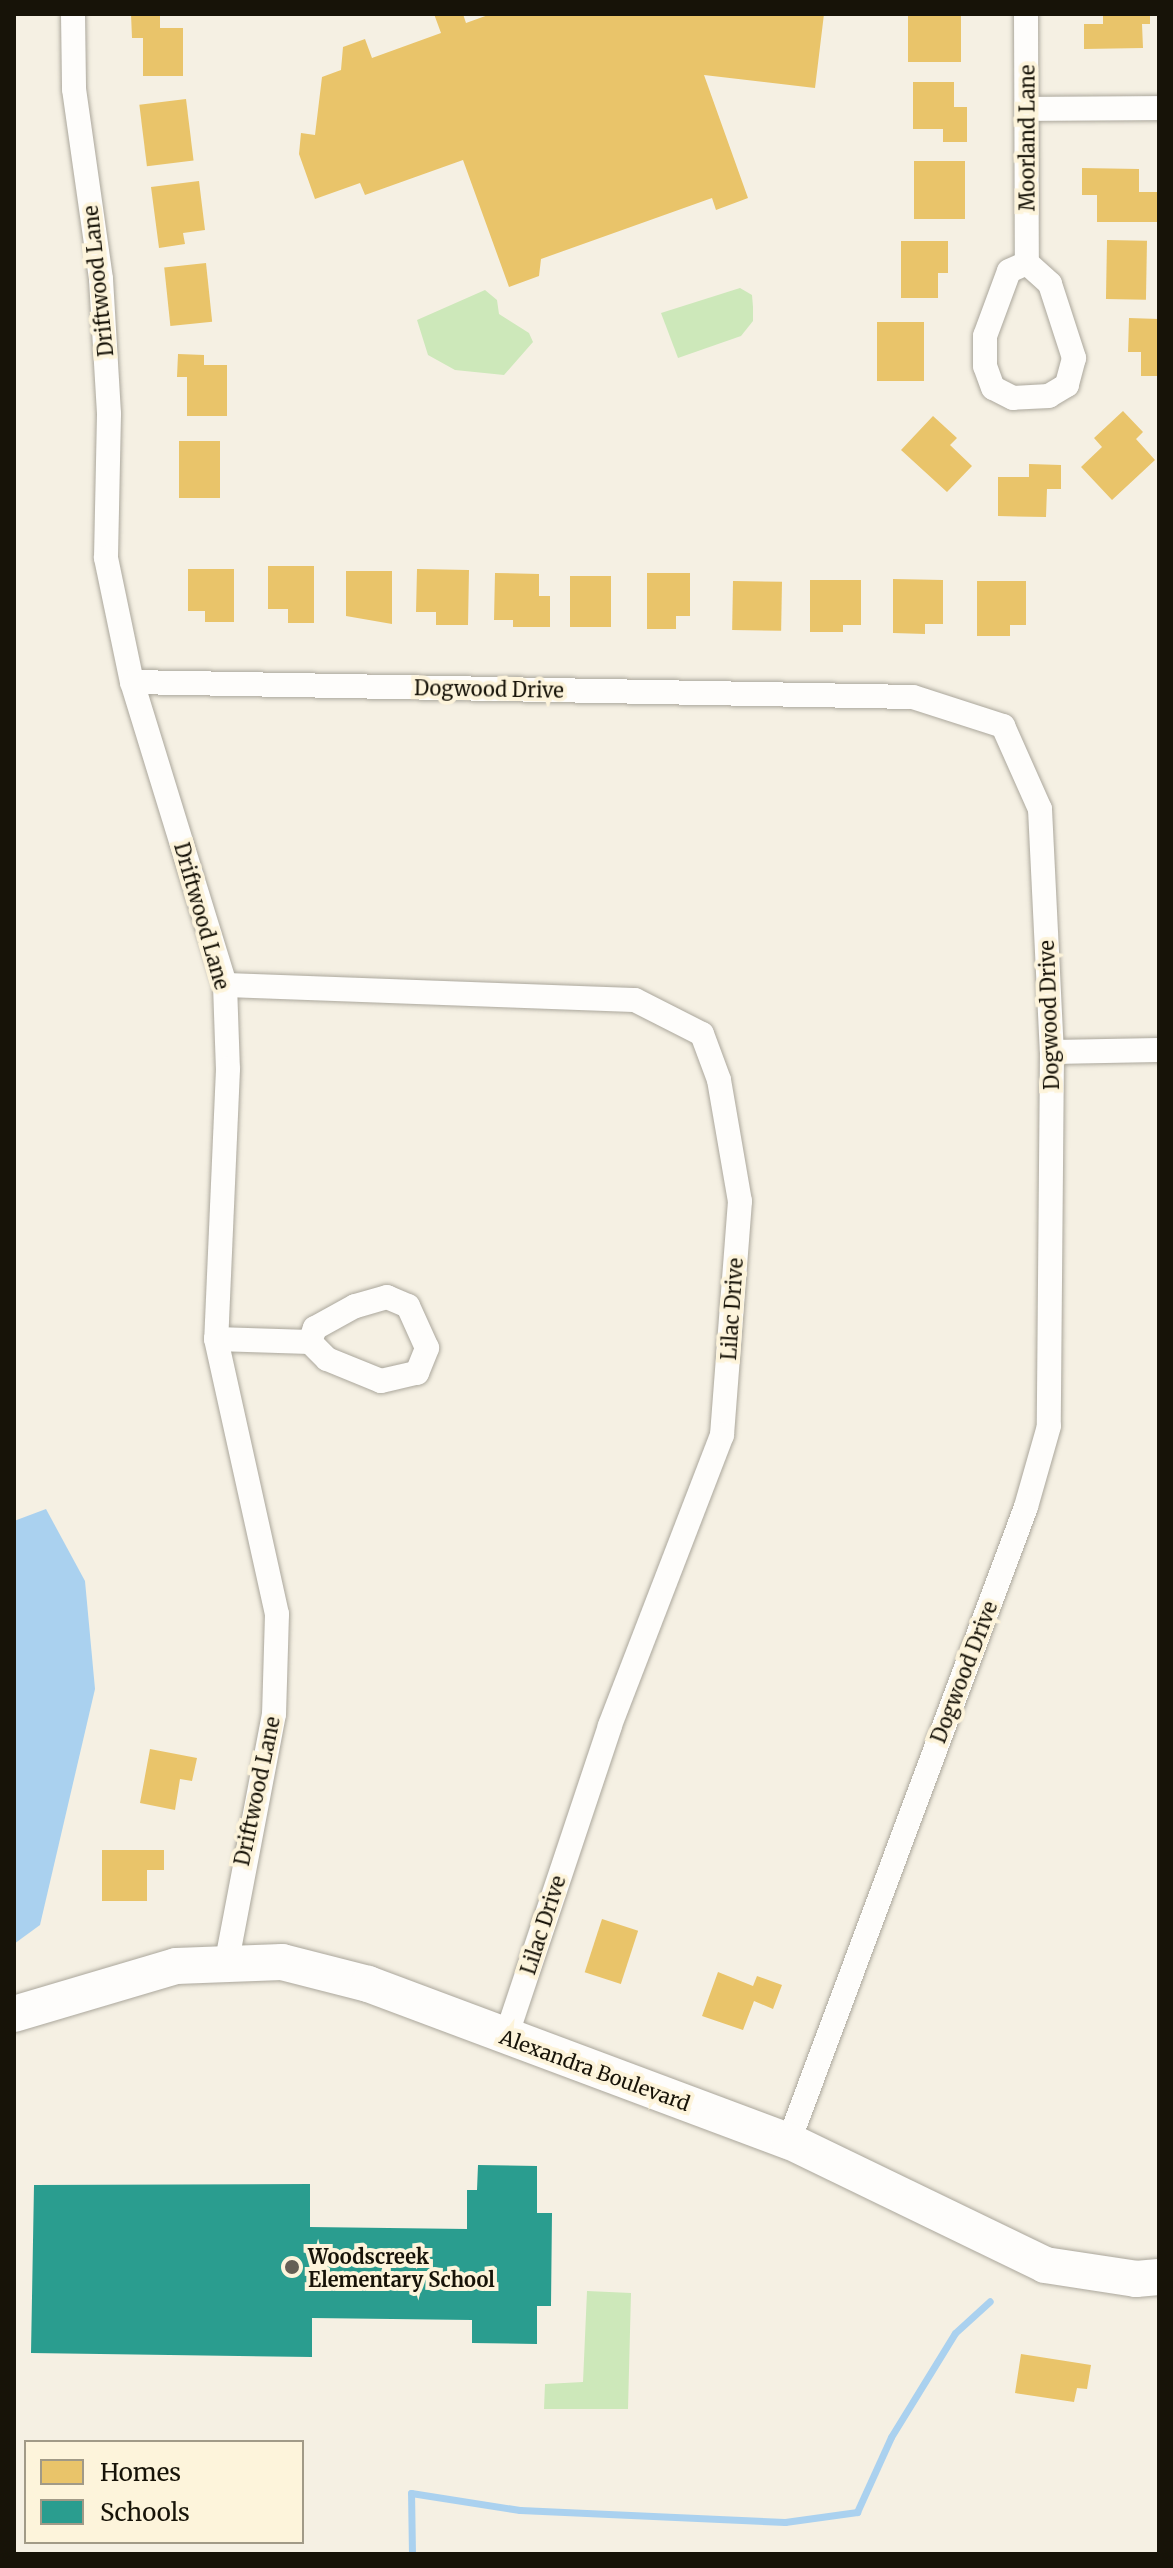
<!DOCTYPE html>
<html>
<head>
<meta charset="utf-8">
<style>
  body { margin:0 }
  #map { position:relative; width:1173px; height:2568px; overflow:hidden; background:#f5f0e3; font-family:Merriweather,serif }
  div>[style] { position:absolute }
  .green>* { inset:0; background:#cde8ba }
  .water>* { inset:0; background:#aad1ef }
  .homes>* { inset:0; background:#e9c46a; transform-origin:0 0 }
  .schools>* { inset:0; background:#2a9d8f }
  .stream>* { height:7px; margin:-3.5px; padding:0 3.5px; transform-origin:3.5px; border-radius:3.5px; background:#aad1ef }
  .roads { filter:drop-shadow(0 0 2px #aba79c) drop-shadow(0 0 2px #aba79c) }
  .street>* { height:24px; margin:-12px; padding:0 12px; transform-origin:12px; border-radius:12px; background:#fefdfb }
  .secondary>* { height:36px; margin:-18px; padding:0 18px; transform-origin:18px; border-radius:18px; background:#fefdfb }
  .dots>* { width:22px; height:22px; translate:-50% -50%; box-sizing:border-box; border:4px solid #fdf4db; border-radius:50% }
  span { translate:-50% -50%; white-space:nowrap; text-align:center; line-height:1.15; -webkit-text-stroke:8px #fdf4db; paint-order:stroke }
  .street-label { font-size:20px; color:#171308 }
  .poi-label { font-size:20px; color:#171308; font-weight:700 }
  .left { translate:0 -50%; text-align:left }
  .frame { position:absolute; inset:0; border:16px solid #171308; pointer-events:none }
  .legend { position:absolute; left:24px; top:2440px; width:280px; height:104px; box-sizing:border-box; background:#fdf4db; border:2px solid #a19a87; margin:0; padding:10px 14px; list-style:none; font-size:24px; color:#171308 }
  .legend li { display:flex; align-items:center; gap:16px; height:40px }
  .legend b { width:40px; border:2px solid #a19a87 }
</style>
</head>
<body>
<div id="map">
  <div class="green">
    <i style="clip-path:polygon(740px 288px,752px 295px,753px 307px,753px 321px,741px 336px,678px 358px,661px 313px)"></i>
    <i style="clip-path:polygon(485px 290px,497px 300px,499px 314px,529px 333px,533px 342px,504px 375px,455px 370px,428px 355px,417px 320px)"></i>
    <i style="clip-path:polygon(587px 2291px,631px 2293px,628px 2409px,544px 2409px,545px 2384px,583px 2382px)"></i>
  </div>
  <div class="water">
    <i style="clip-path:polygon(46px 1509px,85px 1581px,95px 1689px,40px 1925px,14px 1944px,14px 1521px)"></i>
  </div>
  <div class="homes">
    <i style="clip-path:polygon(131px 14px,160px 14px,160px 28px,183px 28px,183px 76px,143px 76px,143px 38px,132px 38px)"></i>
    <i style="clip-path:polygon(434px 14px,463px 14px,466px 23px,491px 14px,824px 14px,815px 88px,704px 75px,748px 198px,716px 210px,712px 198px,541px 259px,539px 276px,509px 287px,463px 160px,365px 195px,360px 183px,315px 199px,299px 154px,301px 133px,315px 135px,322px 77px,341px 70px,343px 47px,365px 39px,372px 58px,441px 33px)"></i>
    <i style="left:908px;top:14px;width:53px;height:48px"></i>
    <i style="clip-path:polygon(1103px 14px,1150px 14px,1150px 24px,1142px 24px,1143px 48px,1084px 49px,1084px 24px,1103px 24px)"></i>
    <i style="clip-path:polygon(913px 82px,954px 82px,954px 107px,967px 107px,967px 142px,943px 142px,943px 129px,913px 129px)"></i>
    <i style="left:186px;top:99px;width:62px;height:47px;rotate:83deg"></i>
    <i style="left:914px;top:161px;width:51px;height:58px"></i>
    <i style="clip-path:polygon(1082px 168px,1139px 169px,1139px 192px,1159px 192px,1159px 222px,1097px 222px,1097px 195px,1082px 195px)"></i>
    <i style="clip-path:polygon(199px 181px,205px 230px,183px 233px,185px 244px,159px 248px,151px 187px)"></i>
    <i style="left:1107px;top:240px;width:40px;height:59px;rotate:1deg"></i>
    <i style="clip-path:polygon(901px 241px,948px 241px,948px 273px,938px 273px,938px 298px,901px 298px)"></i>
    <i style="left:206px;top:263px;width:59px;height:42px;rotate:84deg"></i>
    <i style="clip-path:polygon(1129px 318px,1159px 319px,1159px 376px,1141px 376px,1141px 352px,1128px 352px)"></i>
    <i style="left:877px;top:322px;width:47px;height:59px"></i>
    <i style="clip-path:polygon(178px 354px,204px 355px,204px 365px,227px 365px,227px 416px,187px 416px,187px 377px,177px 377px)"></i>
    <i style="clip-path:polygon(1123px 411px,1143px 432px,1136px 439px,1155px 460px,1112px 500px,1081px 467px,1102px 447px,1094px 438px)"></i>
    <i style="clip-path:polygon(933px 416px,957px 438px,950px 445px,972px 466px,947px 492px,901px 450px)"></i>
    <i style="left:179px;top:441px;width:41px;height:57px"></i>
    <i style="clip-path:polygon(1029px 464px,1061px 465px,1061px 489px,1047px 489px,1046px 517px,998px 516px,998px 477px,1029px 477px)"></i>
    <i style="clip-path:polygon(268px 566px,314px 566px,314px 623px,288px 623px,288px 609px,268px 609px)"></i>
    <i style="clip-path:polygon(188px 569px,234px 569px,234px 622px,205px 622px,205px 611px,188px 611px)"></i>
    <i style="clip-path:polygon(417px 569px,469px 570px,468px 625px,436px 625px,436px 612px,416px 612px)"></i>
    <i style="clip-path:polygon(346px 571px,392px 571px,392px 624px,346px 616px)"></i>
    <i style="clip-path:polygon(495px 573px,539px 574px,539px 596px,550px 596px,550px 627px,513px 627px,513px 620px,494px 620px)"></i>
    <i style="clip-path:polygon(647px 573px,690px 573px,690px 616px,676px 616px,676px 629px,647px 629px)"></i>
    <i style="left:570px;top:576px;width:41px;height:51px"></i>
    <i style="clip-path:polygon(893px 579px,943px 580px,943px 624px,925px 624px,925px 634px,893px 633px)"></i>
    <i style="clip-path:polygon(810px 580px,861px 580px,861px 625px,843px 625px,843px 632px,810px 632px)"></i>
    <i style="left:733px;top:581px;width:49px;height:49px;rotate:1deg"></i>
    <i style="clip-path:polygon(977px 581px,1026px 581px,1026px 625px,1010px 625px,1010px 636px,977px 636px)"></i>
    <i style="clip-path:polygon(150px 1749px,197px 1758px,192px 1781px,180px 1779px,175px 1810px,140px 1803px)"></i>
    <i style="clip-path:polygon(102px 1850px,164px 1850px,164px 1870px,147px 1870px,147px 1901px,102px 1901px)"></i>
    <i style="left:602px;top:1919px;width:38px;height:56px;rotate:18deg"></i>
    <i style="clip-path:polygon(718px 1972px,753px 1986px,757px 1976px,782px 1985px,773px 2009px,754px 2001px,743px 2030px,702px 2016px)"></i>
    <i style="clip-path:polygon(1021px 2354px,1091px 2365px,1087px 2389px,1077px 2388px,1074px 2402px,1015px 2393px)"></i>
  </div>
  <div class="schools">
    <i style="clip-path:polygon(478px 2165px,537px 2166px,537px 2213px,552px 2213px,551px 2306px,537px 2306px,537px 2344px,472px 2343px,472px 2320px,312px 2318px,312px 2357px,31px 2353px,34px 2185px,310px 2184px,310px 2227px,467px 2229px,467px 2190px,477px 2190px)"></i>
  </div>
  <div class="stream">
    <i style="left:412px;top:2554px;width:61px;rotate:-90.9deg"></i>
    <i style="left:411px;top:2493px;width:110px;rotate:8.9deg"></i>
    <i style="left:520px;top:2510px;width:265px;rotate:2.6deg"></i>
    <i style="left:785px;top:2522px;width:73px;rotate:-7.9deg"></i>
    <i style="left:857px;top:2512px;width:82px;rotate:-65.6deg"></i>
    <i style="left:891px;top:2437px;width:122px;rotate:-58.4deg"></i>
    <i style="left:955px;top:2333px;width:47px;rotate:-42.4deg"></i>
  </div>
  <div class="roads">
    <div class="street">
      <i style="left:73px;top:14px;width:75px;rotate:89.2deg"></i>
      <i style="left:74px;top:89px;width:192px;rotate:81.9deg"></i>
      <i style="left:101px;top:279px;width:135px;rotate:86.6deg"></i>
      <i style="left:109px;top:414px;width:144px;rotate:91.2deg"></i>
      <i style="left:106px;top:558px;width:127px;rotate:78.2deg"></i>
      <i style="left:132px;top:682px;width:317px;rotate:72.9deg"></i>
      <i style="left:225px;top:985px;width:84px;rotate:88deg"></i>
      <i style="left:228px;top:1069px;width:270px;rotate:92.5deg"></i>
      <i style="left:216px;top:1339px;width:282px;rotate:77.5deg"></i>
      <i style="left:277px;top:1614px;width:100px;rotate:91.7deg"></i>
      <i style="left:274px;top:1714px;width:251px;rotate:100.8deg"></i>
      <i style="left:1026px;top:14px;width:249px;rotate:89.8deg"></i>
      <i style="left:1027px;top:263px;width:31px;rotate:42deg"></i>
      <i style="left:1050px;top:284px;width:78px;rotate:72deg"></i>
      <i style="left:1074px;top:358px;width:28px;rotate:105deg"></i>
      <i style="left:1067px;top:385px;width:21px;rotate:149deg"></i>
      <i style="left:1049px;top:396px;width:36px;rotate:177deg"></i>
      <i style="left:1013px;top:398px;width:22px;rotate:-153deg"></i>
      <i style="left:993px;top:388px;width:23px;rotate:-110deg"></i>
      <i style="left:985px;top:366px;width:30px;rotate:-90deg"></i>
      <i style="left:985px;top:336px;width:69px;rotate:-69.7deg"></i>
      <i style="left:1009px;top:271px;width:20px;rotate:-24deg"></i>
      <i style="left:1029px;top:109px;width:130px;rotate:-0.4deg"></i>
      <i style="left:132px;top:682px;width:781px;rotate:1.1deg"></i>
      <i style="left:913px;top:697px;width:95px;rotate:17.9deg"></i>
      <i style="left:1003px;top:726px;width:91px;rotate:66deg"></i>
      <i style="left:1040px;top:809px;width:243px;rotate:87.2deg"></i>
      <i style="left:1052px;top:1052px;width:374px;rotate:90.5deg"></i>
      <i style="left:1049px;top:1426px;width:84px;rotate:105.9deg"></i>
      <i style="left:1026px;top:1507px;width:677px;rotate:110.5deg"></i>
      <i style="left:225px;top:985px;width:410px;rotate:2.1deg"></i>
      <i style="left:635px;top:1000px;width:75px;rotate:26.9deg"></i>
      <i style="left:702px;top:1034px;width:49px;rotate:69.7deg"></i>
      <i style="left:719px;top:1080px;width:123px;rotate:80.2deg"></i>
      <i style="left:740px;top:1201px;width:235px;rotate:94.4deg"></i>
      <i style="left:722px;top:1435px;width:312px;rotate:111.1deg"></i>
      <i style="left:610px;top:1726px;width:328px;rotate:108.5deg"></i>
      <i style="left:1052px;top:1052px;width:107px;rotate:-1.1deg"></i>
      <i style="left:216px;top:1339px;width:94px;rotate:1.8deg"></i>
      <i style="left:310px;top:1342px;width:24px;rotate:45deg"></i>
      <i style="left:327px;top:1359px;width:58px;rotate:22.2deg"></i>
      <i style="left:381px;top:1381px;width:37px;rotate:-13deg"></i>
      <i style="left:417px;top:1373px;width:27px;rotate:-68deg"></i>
      <i style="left:427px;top:1348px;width:46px;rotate:-114.3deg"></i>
      <i style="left:408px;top:1306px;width:23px;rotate:-157deg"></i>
      <i style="left:387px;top:1297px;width:33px;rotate:164deg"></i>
      <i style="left:355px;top:1306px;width:46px;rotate:151.2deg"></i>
      <i style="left:315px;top:1328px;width:15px;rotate:110deg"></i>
    </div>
    <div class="secondary">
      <i style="left:14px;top:2014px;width:169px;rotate:-16.5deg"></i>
      <i style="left:176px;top:1966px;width:106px;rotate:-2.2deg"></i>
      <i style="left:282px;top:1962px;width:89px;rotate:14.3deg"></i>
      <i style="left:368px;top:1984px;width:449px;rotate:20.5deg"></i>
      <i style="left:789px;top:2141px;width:284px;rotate:25.8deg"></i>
      <i style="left:1045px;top:2265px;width:92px;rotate:8.7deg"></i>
      <i style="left:1136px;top:2279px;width:23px;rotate:-5deg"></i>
    </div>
  </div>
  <div class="dots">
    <i style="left:292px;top:2267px;background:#656055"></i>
  </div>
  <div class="street-label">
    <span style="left:1027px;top:138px;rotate:-90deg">Moorland Lane</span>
    <span style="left:98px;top:281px;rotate:-96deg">Driftwood Lane</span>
    <span style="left:489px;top:689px;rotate:1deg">Dogwood Drive</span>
    <span style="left:202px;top:916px;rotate:74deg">Driftwood Lane</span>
    <span style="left:1049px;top:1015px;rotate:-92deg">Dogwood Drive</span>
    <span style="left:732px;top:1309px;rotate:-86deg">Lilac Drive</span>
    <span style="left:964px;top:1672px;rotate:-69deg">Dogwood Drive</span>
    <span style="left:257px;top:1791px;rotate:-78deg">Driftwood Lane</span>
    <span style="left:543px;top:1925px;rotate:-72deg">Lilac Drive</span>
    <span style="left:595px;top:2070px;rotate:20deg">Alexandra Boulevard</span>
  </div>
  <div class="poi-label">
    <span class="left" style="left:308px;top:2268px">Woodscreek<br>Elementary School</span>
  </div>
  <div class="frame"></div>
  <ul class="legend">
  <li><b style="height:22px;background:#e9c46a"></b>Homes</li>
  <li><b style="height:22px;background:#2a9d8f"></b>Schools</li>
  </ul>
</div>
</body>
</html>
